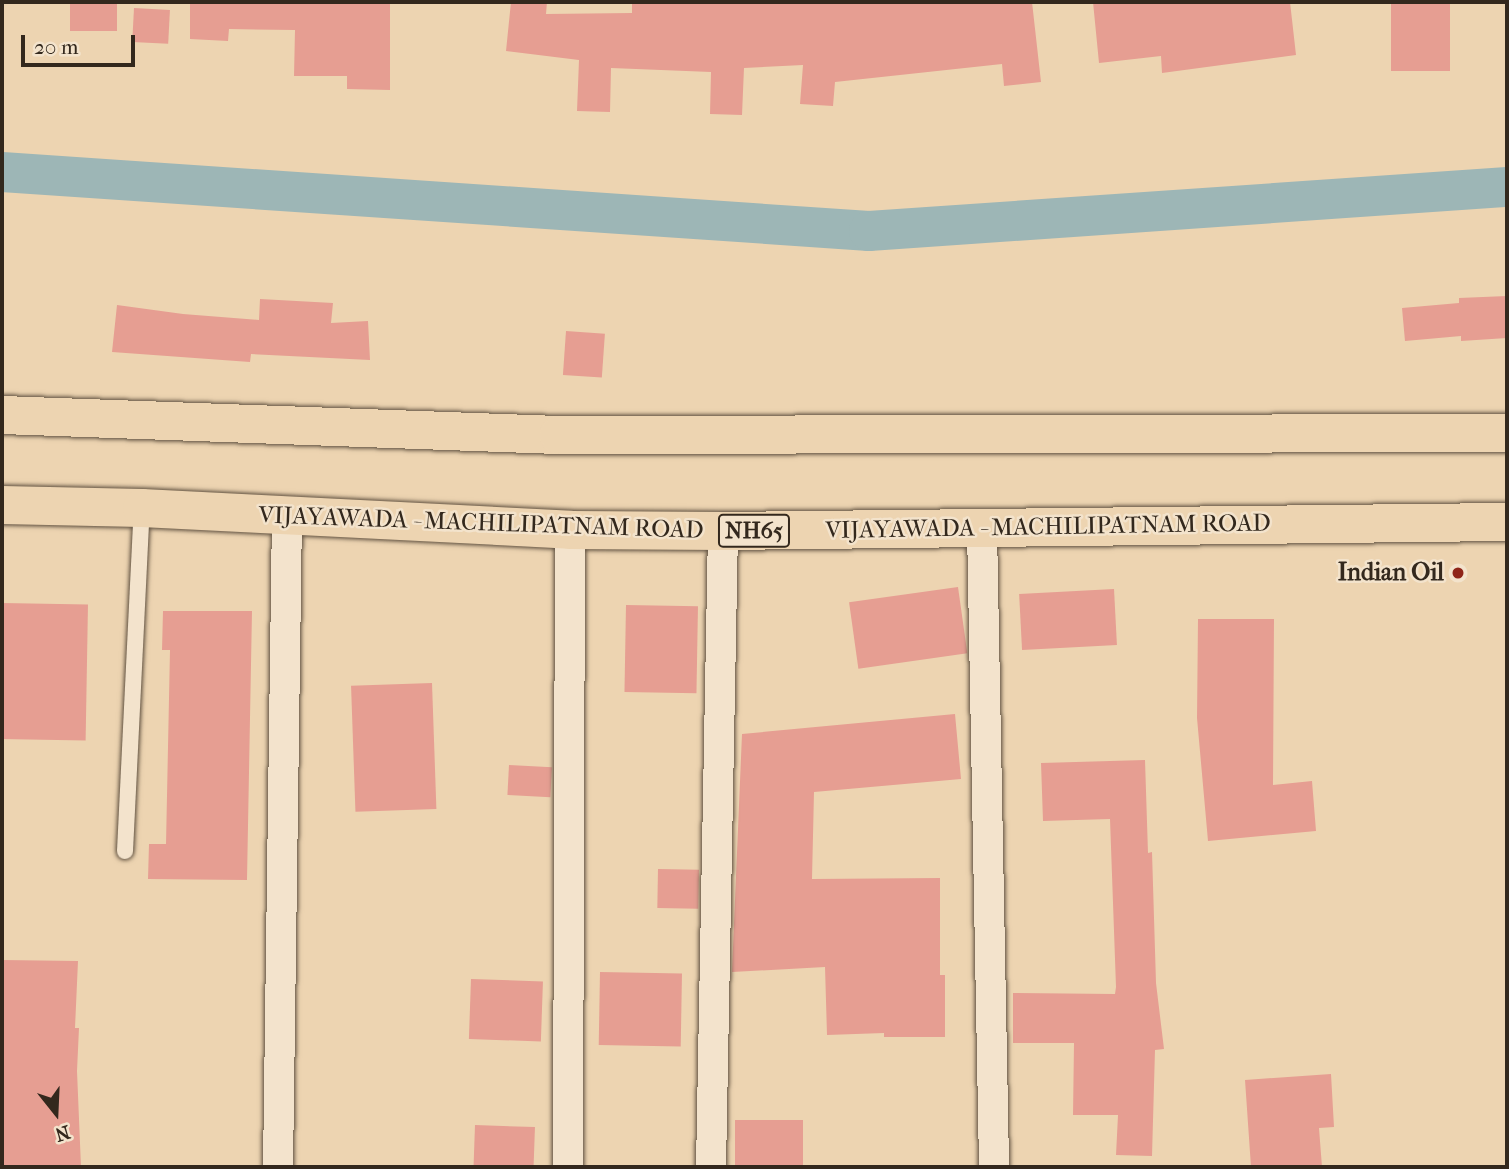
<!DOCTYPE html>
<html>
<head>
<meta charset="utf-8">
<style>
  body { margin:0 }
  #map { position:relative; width:1509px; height:1169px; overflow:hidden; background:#edd4b1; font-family:"IM FELL French Canon",serif }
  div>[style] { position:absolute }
  .canal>* { height:40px; margin:-20px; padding:0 20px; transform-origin:20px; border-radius:20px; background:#9db6b6 }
  .building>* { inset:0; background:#e69e92; transform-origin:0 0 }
  .roads { filter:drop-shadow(0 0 2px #625342) drop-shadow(0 0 2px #625342) }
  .service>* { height:16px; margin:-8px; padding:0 8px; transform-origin:8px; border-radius:8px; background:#f3e3cc }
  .minor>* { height:30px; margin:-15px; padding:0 15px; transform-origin:15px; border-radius:15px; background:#f3e3cc }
  .trunk>* { height:38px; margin:-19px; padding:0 19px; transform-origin:19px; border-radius:19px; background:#edd4b1 }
  .dots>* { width:19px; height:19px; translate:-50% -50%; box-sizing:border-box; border:4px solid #f3e3cc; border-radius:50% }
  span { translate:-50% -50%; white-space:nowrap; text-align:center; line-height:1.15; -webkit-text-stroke:5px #f3e3cc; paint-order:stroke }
  .shield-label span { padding:2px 5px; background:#f3e3cc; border:2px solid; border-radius:5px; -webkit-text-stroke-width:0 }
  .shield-label { font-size:23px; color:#33281d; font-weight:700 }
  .street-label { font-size:24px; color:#33281d }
  .poi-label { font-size:24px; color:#33281d; font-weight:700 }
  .right { translate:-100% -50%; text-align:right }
  .frame { position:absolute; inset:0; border:4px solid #33281d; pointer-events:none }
  .north { position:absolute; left:21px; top:1078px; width:70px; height:70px; -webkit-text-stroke:5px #f3e3cc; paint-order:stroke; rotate:162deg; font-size:19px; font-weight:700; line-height:28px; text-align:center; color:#33281d }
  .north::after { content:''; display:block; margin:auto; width:24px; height:32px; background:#33281d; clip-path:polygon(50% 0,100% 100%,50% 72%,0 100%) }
  .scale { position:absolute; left:21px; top:35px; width:114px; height:32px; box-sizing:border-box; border:4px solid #33281d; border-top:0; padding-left:9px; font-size:21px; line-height:24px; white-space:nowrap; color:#33281d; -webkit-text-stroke:5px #f3e3cc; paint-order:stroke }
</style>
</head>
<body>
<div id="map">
  <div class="canal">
    <i style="left:2px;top:172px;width:869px;rotate:3.89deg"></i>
    <i style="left:869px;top:231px;width:640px;rotate:-3.95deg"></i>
  </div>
  <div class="building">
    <i style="left:70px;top:2px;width:47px;height:29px"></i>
    <i style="clip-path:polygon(190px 2px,390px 2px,390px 90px,347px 89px,347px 76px,294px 76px,295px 30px,229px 29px,228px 41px,190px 39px)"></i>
    <i style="clip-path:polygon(511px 2px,547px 2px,546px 14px,632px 13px,632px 2px,1032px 2px,1041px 82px,1004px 86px,1002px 64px,835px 82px,833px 106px,800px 104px,803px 65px,744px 68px,742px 115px,710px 114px,711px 72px,611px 68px,610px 112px,577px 111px,579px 60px,506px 51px)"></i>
    <i style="clip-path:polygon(1093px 2px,1290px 2px,1296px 55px,1162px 73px,1161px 56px,1099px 63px)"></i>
    <i style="left:1391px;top:2px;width:59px;height:69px"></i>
    <i style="left:134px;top:8px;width:36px;height:34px;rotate:3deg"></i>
    <i style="clip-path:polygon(1507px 296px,1507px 338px,1461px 341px,1461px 336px,1405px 341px,1402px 308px,1459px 303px,1459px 298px)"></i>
    <i style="clip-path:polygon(260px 299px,333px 303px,331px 323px,368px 321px,370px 360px,251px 354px,250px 362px,112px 352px,117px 305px,183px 314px,259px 320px)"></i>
    <i style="left:566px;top:331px;width:39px;height:44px;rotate:4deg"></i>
    <i style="left:958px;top:587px;width:67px;height:110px;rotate:82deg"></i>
    <i style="left:1114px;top:589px;width:56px;height:95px;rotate:87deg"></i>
    <i style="left:2px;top:603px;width:86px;height:136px;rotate:1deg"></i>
    <i style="left:626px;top:605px;width:72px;height:87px;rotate:1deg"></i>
    <i style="clip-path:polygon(163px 611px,252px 611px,247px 880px,148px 879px,149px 844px,166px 844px,170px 650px,162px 650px)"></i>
    <i style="clip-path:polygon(1198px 619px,1274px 619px,1273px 785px,1312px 781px,1316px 831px,1208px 841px,1197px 718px)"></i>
    <i style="left:432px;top:683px;width:126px;height:81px;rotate:88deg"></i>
    <i style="clip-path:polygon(955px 714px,961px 779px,814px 792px,812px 879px,940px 878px,940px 975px,945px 975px,945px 1037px,884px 1037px,884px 1033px,827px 1035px,825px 967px,732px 972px,742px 734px)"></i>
    <i style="clip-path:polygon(1145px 760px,1148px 853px,1152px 852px,1156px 983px,1164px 1049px,1155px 1050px,1152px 1156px,1116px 1155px,1118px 1115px,1073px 1115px,1074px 1043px,1013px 1043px,1013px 993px,1115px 994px,1116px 987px,1110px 819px,1043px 821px,1041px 763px)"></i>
    <i style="left:509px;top:765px;width:43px;height:30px;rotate:3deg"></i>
    <i style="left:658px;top:869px;width:41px;height:39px;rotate:1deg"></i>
    <i style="clip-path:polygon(2px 960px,78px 961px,75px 1028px,79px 1028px,77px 1071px,81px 1167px,4px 1167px)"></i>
    <i style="left:600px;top:972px;width:82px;height:73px;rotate:1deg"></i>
    <i style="left:471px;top:979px;width:72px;height:60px;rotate:2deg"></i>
    <i style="clip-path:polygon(1331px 1074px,1334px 1127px,1319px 1128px,1322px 1167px,1251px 1167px,1245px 1080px)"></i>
    <i style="left:803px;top:1120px;width:47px;height:68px;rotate:90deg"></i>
    <i style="left:475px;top:1125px;width:60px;height:42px;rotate:2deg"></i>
  </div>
  <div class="roads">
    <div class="service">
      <i style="left:125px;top:851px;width:343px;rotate:-87.2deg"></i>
    </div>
    <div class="minor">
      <i style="left:982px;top:528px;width:639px;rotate:88.92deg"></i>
      <i style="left:278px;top:1167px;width:650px;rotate:-89.21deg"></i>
      <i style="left:568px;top:1167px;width:637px;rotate:-89.82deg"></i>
      <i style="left:711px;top:1167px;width:636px;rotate:-88.92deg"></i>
    </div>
    <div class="trunk">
      <i style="left:2px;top:415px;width:557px;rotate:2.06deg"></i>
      <i style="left:559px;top:435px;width:948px;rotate:-0.12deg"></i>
      <i style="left:2px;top:505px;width:140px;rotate:1.2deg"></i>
      <i style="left:142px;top:508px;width:429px;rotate:2.9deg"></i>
      <i style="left:570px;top:530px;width:153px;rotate:0.4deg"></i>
      <i style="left:723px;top:531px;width:784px;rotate:-0.66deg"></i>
    </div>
  </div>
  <div class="dots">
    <i style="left:1458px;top:573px;background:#8f2418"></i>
  </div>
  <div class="shield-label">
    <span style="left:754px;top:531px">NH65</span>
  </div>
  <div class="street-label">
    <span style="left:481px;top:523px;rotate:2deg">VIJAYAWADA - MACHILIPATNAM ROAD</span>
    <span style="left:1048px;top:527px;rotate:-1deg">VIJAYAWADA - MACHILIPATNAM ROAD</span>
  </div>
  <div class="poi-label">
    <span class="right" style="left:1444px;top:573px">Indian Oil</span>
  </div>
  <div class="frame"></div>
  <div class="north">N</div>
  <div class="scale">20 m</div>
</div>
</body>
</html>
